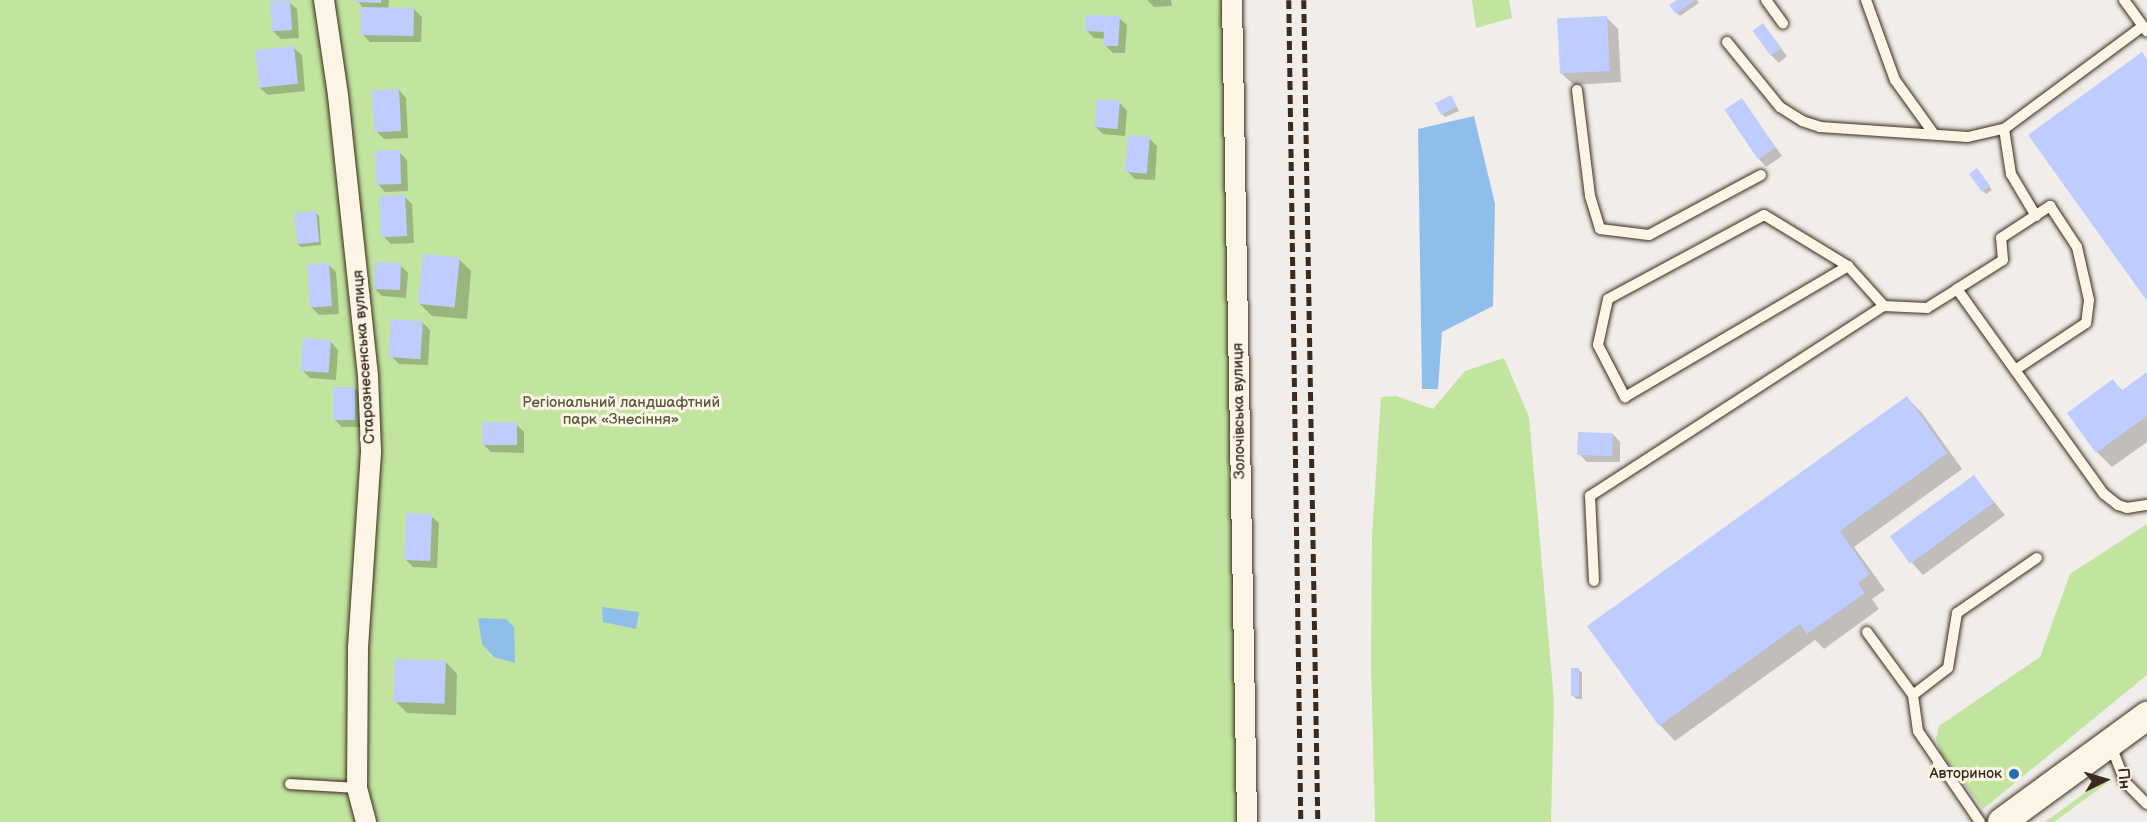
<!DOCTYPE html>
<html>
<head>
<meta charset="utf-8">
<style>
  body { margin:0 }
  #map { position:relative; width:2147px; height:822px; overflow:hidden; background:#f0edea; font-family:"Balsamiq Sans",sans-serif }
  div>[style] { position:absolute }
  .green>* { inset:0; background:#c1e49e }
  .water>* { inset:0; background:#8fbeea }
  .shadow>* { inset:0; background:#0003 }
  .building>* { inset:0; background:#becdfe; transform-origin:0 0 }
  .roads { filter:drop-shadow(0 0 2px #3b2a1e) drop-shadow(0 0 2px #3b2a1e) }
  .service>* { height:10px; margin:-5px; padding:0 5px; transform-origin:5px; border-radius:5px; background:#fcf5e5 }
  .minor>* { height:20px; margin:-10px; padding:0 10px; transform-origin:10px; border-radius:10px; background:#fcf5e5 }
  .secondary>* { height:28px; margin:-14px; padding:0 14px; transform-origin:14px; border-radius:14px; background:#fcf5e5 }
  .rail>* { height:4.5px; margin-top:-2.25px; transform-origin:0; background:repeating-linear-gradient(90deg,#3b2a1e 0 9px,transparent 0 13.5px) }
  .dots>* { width:16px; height:16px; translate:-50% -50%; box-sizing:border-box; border:3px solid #fcf5e5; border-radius:50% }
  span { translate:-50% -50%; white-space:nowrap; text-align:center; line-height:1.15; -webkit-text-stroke:6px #fcf5e5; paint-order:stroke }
  .street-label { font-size:15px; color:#3b2a1e }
  .park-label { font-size:15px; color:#5c583e }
  .poi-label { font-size:15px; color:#3b2a1e }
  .right { translate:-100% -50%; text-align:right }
  .north { position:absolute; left:2075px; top:750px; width:60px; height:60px; -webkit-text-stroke:4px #fcf5e5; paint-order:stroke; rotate:85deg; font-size:16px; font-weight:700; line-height:24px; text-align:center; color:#3b2a1e }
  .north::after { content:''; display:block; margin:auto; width:21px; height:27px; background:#3b2a1e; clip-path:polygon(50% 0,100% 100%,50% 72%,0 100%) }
</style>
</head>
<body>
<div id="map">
  <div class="green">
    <i style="clip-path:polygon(0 0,1225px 0,1227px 258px,1242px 822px,0 822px)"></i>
    <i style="clip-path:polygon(1472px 0,1509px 0,1512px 18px,1476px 28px)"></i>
    <i style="clip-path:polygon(1504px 358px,1529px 417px,1554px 701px,1551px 822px,1375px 822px,1371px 663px,1372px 535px,1381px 397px,1396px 396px,1433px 409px,1465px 371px)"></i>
    <i style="clip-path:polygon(2147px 524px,2147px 675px,1983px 809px,1940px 752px,1936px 739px,1939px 726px,2040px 657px,2070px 574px)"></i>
    <i style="clip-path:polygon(2100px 782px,2107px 783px,2054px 822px,2045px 822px)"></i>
  </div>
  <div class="water">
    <i style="clip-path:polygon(1474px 116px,1495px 204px,1493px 306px,1442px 332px,1438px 389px,1422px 389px,1418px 129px)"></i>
    <i style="clip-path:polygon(602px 607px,639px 612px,636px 629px,603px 622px)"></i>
    <i style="clip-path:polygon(478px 618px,506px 619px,514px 627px,515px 663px,494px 657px,482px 644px)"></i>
  </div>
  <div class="shadow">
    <i style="clip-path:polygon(357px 0,389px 0,388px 9px,414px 9px,422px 17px,421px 42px,370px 42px,362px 34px,363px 8px)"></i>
    <i style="clip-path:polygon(1147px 0,1171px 0,1172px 6px,1154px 7px)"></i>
    <i style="clip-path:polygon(1679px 0,1697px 0,1699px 3px,1680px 16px,1677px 13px)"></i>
    <i style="clip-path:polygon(289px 2px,297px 9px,299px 38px,281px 39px,273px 31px)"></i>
    <i style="clip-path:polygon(1606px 17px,1618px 29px,1621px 82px,1574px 85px,1562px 74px)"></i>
    <i style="clip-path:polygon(1119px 18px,1127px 25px,1125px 53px,1113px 53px,1105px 45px,1105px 39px,1094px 38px,1086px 30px)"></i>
    <i style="clip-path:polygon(1763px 25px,1787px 56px,1779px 63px,1771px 55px)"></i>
    <i style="clip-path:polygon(294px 48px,302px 55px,305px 91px,268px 95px,260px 88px)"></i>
    <i style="clip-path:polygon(399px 90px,406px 98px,408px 138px,384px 139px,376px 131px)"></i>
    <i style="clip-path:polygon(1451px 97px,1459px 111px,1445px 117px,1442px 114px)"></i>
    <i style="clip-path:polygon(1742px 100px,1782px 156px,1766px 167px,1759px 159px)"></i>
    <i style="clip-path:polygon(1120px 103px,1127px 111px,1125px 136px,1103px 134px,1095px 126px)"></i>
    <i style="clip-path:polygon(1149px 138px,1157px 146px,1155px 180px,1135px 179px,1127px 171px)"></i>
    <i style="clip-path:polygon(399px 152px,407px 160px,408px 191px,385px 192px,378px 184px)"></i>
    <i style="clip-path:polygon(1980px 173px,1992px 190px,1986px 194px,1983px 191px)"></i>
    <i style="clip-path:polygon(404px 196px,412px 204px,414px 243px,391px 244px,384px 237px)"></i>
    <i style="clip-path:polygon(316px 213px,319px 216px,321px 245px,301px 247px,297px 243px)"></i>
    <i style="clip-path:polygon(459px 259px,471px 271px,467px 319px,432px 316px,420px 304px)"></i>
    <i style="clip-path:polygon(328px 264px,336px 272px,339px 314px,319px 315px,311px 307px)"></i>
    <i style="clip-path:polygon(400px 265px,408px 273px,406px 298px,382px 296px,374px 288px)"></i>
    <i style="clip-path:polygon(422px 322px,430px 330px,428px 365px,399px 364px,391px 356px)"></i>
    <i style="clip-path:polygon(331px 342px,338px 350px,336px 380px,310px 378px,302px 370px)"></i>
    <i style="clip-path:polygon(2147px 374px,2147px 442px,2112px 467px,2097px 452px,2113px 381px,2123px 391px)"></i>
    <i style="clip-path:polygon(355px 388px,362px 396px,362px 427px,342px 427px,334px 419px)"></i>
    <i style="clip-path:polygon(1907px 398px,1922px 413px,1962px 469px,1854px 547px,1885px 590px,1872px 599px,1879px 609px,1824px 649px,1815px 640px,1675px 741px,1660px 725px)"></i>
    <i style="clip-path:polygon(516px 424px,524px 432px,524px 453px,491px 452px,483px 444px)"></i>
    <i style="clip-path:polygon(1613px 434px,1620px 442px,1620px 462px,1587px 462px,1579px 454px)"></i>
    <i style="clip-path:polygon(1973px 477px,2005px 515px,1923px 575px,1912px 563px)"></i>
    <i style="clip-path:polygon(431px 516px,439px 523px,437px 568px,413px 567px,406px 560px)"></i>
    <i style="clip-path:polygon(446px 662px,457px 674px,456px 715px,407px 713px,395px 701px)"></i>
    <i style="clip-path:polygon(1578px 669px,1582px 673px,1582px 699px,1577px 699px,1573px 696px)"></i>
  </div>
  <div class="building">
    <i style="left:290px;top:0;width:30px;height:20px;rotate:86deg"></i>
    <i style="clip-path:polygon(355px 0,381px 0,381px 3px,355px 2px)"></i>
    <i style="clip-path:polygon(1677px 0,1695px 0,1676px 14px,1669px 5px)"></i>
    <i style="left:361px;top:7px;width:53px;height:28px;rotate:1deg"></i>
    <i style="clip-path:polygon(1085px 15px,1120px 16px,1118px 46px,1103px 46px,1104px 32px,1085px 31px)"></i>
    <i style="left:1607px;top:16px;width:55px;height:50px;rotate:87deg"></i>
    <i style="left:1763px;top:23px;width:31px;height:13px;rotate:54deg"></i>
    <i style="left:294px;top:46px;width:38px;height:39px;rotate:84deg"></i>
    <i style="clip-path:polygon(2142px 52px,2147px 59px,2147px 301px,2028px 135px)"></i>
    <i style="left:399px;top:89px;width:42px;height:27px;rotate:87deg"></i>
    <i style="left:1451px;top:95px;width:13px;height:18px;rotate:63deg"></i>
    <i style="left:1742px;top:98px;width:60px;height:21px;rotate:56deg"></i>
    <i style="left:1097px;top:99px;width:23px;height:28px;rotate:5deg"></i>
    <i style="left:1128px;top:135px;width:22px;height:37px;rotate:5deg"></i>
    <i style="left:400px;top:150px;width:34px;height:25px;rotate:88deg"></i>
    <i style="left:1977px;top:168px;width:22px;height:10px;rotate:54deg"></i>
    <i style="left:405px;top:195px;width:41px;height:26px;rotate:87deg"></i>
    <i style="left:316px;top:211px;width:31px;height:22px;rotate:84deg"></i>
    <i style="left:423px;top:254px;width:37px;height:50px;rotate:6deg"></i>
    <i style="left:375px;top:262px;width:26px;height:27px;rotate:2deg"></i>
    <i style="left:329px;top:263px;width:43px;height:22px;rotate:86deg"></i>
    <i style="left:391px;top:319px;width:32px;height:38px;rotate:4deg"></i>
    <i style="left:303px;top:338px;width:28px;height:33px;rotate:4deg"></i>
    <i style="clip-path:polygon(2147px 372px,2147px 416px,2096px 453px,2067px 413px,2113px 379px,2121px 391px)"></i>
    <i style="left:333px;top:387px;width:22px;height:33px"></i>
    <i style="clip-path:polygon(1907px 396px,1947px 453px,1840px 531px,1870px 574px,1858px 583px,1865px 593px,1807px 634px,1800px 624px,1659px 726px,1587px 626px)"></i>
    <i style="left:482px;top:422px;width:35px;height:23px"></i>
    <i style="left:1578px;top:432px;width:35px;height:23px;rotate:2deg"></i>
    <i style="left:1974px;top:475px;width:34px;height:104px;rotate:54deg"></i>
    <i style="left:406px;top:513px;width:26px;height:47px;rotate:2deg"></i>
    <i style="left:395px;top:659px;width:51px;height:43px;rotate:2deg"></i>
    <i style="left:1571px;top:668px;width:8px;height:28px"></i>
  </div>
  <div class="roads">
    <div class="service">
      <i style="left:1766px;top:0;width:29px;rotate:54deg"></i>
      <i style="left:1866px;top:0;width:85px;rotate:70.1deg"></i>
      <i style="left:1895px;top:80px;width:67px;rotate:54.2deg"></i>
      <i style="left:2124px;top:0;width:39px;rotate:54deg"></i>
      <i style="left:1727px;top:42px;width:84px;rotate:50.8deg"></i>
      <i style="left:1780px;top:107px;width:26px;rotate:32deg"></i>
      <i style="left:1802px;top:121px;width:19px;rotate:18deg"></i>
      <i style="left:1820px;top:127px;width:148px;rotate:3.9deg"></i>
      <i style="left:1968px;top:137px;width:37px;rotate:-13deg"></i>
      <i style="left:2004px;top:129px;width:173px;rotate:-36.5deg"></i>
      <i style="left:1577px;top:90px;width:107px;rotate:83deg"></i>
      <i style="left:1590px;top:196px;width:34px;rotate:73deg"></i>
      <i style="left:1600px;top:229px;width:49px;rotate:7deg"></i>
      <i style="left:1649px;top:235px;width:127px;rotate:-28.2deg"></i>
      <i style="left:2004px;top:129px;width:46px;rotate:81.2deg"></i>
      <i style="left:2011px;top:174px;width:49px;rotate:59.2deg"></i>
      <i style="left:1848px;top:266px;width:98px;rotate:-148.7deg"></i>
      <i style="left:1764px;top:215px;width:177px;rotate:151.7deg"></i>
      <i style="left:1608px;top:299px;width:47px;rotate:102.3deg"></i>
      <i style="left:1598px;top:345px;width:59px;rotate:62.6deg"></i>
      <i style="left:1625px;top:397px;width:259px;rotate:-30.4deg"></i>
      <i style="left:1848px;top:266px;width:54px;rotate:48deg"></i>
      <i style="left:1884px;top:306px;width:43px;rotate:2.7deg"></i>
      <i style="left:1927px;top:308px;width:36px;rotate:-32deg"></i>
      <i style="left:1957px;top:289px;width:252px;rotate:54.4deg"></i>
      <i style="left:2104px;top:494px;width:18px;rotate:38deg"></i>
      <i style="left:2118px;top:505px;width:9px;rotate:18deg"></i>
      <i style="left:2127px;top:508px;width:20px;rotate:-9deg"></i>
      <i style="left:1957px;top:289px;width:54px;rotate:-32.2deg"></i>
      <i style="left:2003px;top:260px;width:22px;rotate:-95deg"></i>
      <i style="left:2001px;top:238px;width:59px;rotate:-33.1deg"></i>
      <i style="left:2050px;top:206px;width:49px;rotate:56.6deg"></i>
      <i style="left:2077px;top:247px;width:54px;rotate:77.2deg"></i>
      <i style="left:2089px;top:300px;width:23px;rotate:97deg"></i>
      <i style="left:2086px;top:323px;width:85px;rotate:146.5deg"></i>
      <i style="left:1594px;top:581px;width:85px;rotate:-92.7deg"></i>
      <i style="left:1590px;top:496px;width:350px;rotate:-32.9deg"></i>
      <i style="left:1867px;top:632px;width:78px;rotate:53.9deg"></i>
      <i style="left:2110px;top:743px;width:42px;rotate:69deg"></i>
      <i style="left:2125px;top:782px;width:31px;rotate:45deg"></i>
      <i style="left:290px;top:784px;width:67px;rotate:3.4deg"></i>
      <i style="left:1980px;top:822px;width:110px;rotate:-124.3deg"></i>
      <i style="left:1918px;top:731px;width:36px;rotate:-98deg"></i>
      <i style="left:1913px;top:695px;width:44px;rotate:-37.6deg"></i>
      <i style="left:1948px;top:668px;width:56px;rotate:-80.7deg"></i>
      <i style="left:1957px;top:613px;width:97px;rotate:-34.5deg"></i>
    </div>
    <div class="minor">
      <i style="left:324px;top:0;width:96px;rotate:81.6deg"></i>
      <i style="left:338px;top:95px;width:283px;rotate:83.9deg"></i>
      <i style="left:368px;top:376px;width:76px;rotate:87.7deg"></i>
      <i style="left:371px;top:452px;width:195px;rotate:93.8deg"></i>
      <i style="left:358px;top:647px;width:141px;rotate:90.4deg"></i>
      <i style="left:357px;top:788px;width:35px;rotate:75deg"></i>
      <i style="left:1232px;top:0;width:822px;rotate:88.95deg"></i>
    </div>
    <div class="secondary">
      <i style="left:2002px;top:822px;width:180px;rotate:-36.2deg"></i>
    </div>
  </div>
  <div class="rail">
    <i style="left:1289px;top:0;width:822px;rotate:89.16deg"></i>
    <i style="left:1304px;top:0;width:822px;rotate:89.02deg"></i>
  </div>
  <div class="dots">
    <i style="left:2014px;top:774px;background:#1f6fb2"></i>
  </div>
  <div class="street-label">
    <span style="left:364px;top:357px;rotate:-94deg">Старознесенська вулиця</span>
    <span style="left:1239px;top:411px;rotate:-91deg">Золочівська вулиця</span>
  </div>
  <div class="park-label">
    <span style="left:621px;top:411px">Регіональний ландшафтний<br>парк «Знесіння»</span>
  </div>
  <div class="poi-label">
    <span class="right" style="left:2002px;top:774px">Авторинок</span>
  </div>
  <div class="north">Пн</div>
</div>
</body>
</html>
